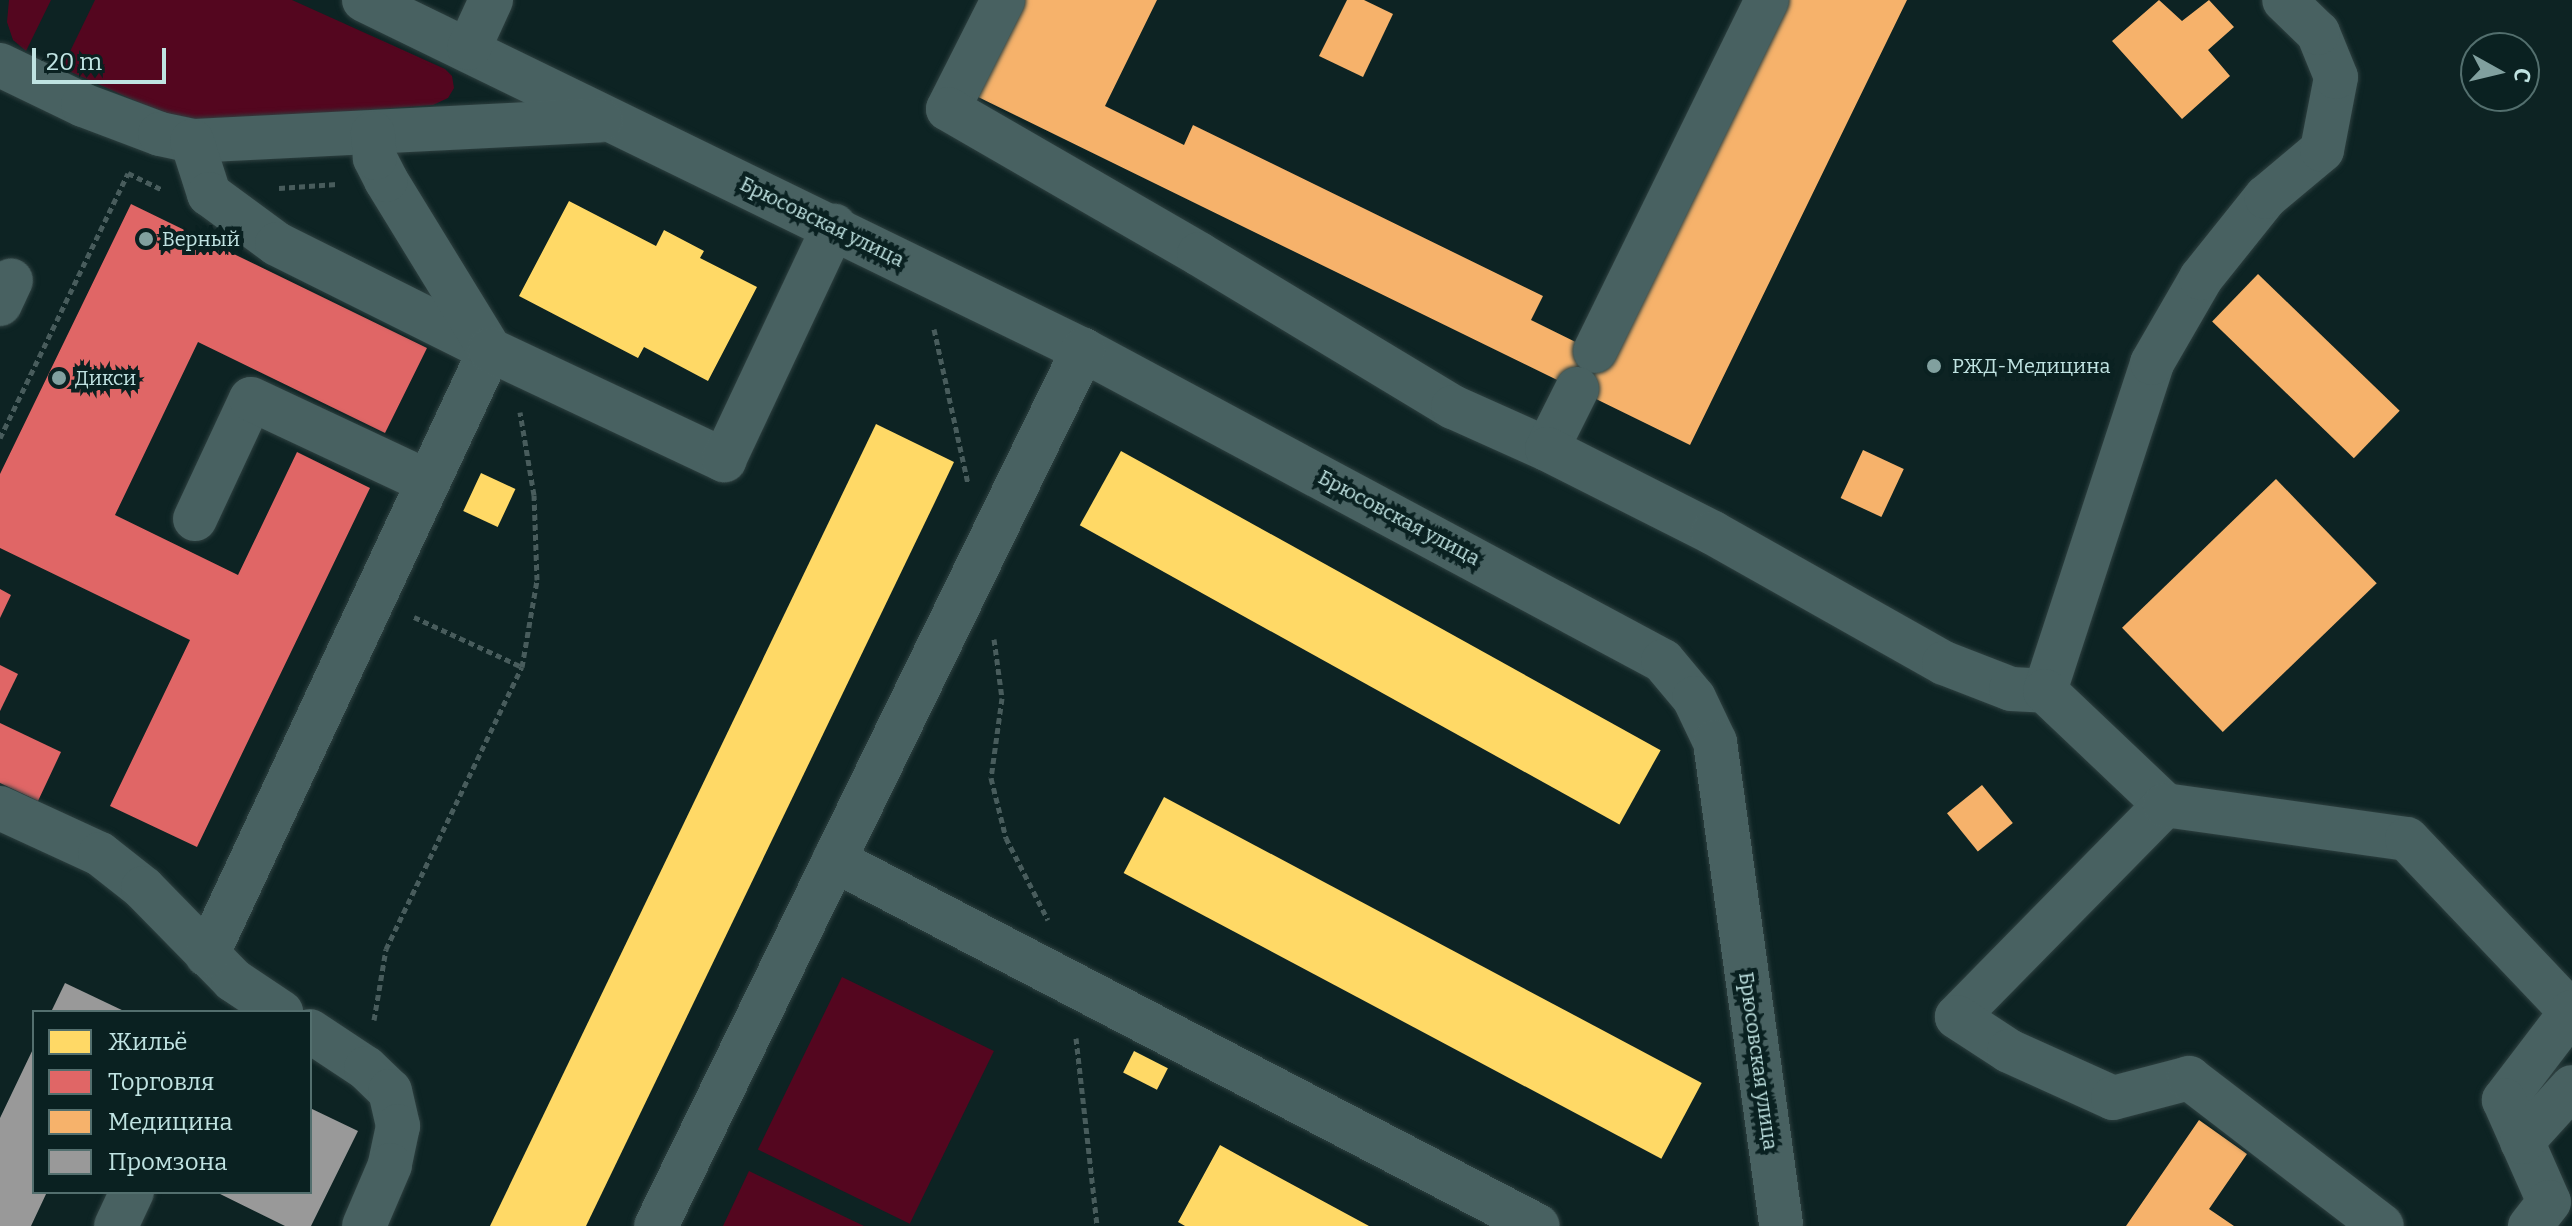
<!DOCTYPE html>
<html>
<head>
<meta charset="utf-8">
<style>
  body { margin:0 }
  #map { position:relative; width:2572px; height:1226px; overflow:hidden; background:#0d2323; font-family:Bitter,serif }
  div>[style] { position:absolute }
  .green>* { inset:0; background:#54061f; transform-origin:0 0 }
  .homes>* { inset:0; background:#ffd966; transform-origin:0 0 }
  .shops>* { inset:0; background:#e06666 }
  .health>* { inset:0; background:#f6b26b; transform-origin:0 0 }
  .industry>* { inset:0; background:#999 }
  .path>* { height:5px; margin-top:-2.5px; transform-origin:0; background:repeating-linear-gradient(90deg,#485c5c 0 6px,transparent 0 10px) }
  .roads { filter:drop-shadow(0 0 2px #2e4040) drop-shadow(0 0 2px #2e4040) }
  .minor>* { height:44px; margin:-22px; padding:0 22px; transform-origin:22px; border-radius:22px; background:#486161 }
  .dots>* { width:22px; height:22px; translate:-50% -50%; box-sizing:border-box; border:4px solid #0a2121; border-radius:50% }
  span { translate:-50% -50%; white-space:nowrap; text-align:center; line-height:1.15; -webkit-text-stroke:8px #0a2121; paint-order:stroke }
  .street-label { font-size:20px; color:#c0e3e2 }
  .poi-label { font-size:20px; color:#c0e3e2 }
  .left { translate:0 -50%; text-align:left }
  .legend { position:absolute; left:32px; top:1010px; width:280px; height:184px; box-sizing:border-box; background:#0a2121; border:2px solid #536f6e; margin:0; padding:10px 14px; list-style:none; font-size:24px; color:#c0e3e2 }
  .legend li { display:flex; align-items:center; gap:16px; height:40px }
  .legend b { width:40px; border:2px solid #536f6e }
  .north { position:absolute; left:2460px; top:32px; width:80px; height:80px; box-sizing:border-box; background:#0a2121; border:2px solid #536f6e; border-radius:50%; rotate:98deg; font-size:22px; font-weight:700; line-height:32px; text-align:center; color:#c0e3e2 }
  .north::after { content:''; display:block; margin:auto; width:28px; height:36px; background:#81a09f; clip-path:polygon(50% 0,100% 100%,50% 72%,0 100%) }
  .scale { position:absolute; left:32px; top:48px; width:134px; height:36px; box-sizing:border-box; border:4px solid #c0e3e2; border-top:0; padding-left:10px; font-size:24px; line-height:28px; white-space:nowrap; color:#c0e3e2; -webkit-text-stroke:6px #0a2121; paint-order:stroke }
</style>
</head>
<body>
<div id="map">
  <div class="green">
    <i style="clip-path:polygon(9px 0,51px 0,26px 51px,13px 40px,7px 22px)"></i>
    <i style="clip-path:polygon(95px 0,292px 0,445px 69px,452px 76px,454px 88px,448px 98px,433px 105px,196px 123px,167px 115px,62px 68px)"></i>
    <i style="left:842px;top:977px;width:169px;height:192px;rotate:26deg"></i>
    <i style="clip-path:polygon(749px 1171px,864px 1226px,723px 1226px)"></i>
  </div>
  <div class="homes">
    <i style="clip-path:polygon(569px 201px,656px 246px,664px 230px,704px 251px,700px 258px,757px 287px,708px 381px,644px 347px,638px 358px,519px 296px)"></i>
    <i style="clip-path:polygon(876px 424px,954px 462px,934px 504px,586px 1226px,490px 1226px)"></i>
    <i style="left:1121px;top:451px;width:617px;height:85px;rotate:29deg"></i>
    <i style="left:481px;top:473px;width:38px;height:42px;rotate:25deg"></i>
    <i style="left:1164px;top:797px;width:609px;height:86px;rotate:28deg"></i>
    <i style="left:1134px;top:1051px;width:38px;height:24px;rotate:27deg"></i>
    <i style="clip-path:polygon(1220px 1145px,1258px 1166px,1369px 1226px,1185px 1226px,1178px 1222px)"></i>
  </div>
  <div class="shops">
    <i style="clip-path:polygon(131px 204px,427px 348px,385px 433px,198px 342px,115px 515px,238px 575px,297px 452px,370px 488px,197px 847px,110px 806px,190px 640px,0 548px,0 474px)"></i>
    <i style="clip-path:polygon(0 589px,11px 595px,0 618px)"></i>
    <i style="clip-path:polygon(0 665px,18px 674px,0 711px)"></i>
    <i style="clip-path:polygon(0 723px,61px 752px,38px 801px,0 783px)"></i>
  </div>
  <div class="health">
    <i style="clip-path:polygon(1023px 0,1157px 0,1105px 106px,1184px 145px,1193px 125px,1543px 296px,1531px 320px,1606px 357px,1780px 0,1907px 0,1690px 445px,976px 96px)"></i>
    <i style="clip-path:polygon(1347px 0,1364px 0,1393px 14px,1363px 77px,1319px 56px)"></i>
    <i style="clip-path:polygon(2159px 0,2182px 21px,2209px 0,2234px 27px,2208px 50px,2230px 76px,2182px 119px,2112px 41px)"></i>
    <i style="left:2258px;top:274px;width:197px;height:66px;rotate:44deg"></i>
    <i style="left:1863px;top:450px;width:45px;height:53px;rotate:25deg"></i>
    <i style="left:2276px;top:479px;width:145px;height:214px;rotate:46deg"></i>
    <i style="left:1982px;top:785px;width:49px;height:45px;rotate:51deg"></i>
    <i style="clip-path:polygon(2199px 1120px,2247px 1154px,2209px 1209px,2234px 1226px,2126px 1226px)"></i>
  </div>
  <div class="industry">
    <i style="clip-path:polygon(65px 983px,126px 1012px,51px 1012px)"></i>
    <i style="clip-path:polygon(34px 1047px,34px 1192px,47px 1192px,31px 1226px,0 1226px,0 1118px)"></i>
    <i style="clip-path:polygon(310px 1108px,358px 1131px,311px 1226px,285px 1226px,216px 1192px,310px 1192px)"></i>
  </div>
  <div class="path">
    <i style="left:279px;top:188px;width:58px;rotate:-3.9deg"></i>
    <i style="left:934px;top:329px;width:158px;rotate:77.6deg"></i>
    <i style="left:0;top:438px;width:294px;rotate:-64.2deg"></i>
    <i style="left:128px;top:173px;width:37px;rotate:26deg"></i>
    <i style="left:414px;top:617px;width:119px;rotate:24.8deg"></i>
    <i style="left:994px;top:639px;width:60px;rotate:82.3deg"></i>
    <i style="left:1002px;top:698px;width:81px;rotate:97.8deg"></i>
    <i style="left:991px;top:778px;width:62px;rotate:76deg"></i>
    <i style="left:1006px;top:838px;width:92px;rotate:62.9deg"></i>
    <i style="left:374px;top:1020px;width:72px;rotate:-80.4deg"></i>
    <i style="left:386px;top:949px;width:313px;rotate:-64.3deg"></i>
    <i style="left:522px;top:667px;width:88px;rotate:-80.2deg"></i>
    <i style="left:537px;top:580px;width:85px;rotate:-92deg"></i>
    <i style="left:534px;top:495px;width:84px;rotate:-99.6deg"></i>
    <i style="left:1076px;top:1038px;width:189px;rotate:83.6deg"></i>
  </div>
  <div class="roads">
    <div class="minor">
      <i style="left:364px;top:0;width:800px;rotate:25.96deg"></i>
      <i style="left:1083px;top:350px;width:658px;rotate:28.2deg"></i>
      <i style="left:1663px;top:661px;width:48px;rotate:50deg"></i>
      <i style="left:1694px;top:698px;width:49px;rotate:64.5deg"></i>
      <i style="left:1715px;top:742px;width:488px;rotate:82.2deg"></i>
      <i style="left:1003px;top:0;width:122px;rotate:116.8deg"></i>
      <i style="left:948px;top:109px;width:290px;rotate:30deg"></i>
      <i style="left:1199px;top:254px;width:297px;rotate:31.1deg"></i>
      <i style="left:1453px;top:407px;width:103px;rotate:24.1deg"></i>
      <i style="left:469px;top:48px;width:53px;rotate:-65.4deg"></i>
      <i style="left:0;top:65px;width:92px;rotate:25.7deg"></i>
      <i style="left:83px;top:105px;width:82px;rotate:20.6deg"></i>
      <i style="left:160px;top:134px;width:33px;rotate:12deg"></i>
      <i style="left:192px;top:141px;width:409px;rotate:-2.9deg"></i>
      <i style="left:192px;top:141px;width:56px;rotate:72.2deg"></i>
      <i style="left:209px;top:194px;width:84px;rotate:36.3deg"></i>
      <i style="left:277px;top:244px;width:238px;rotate:26.5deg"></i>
      <i style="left:490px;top:350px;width:199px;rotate:-121.5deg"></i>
      <i style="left:386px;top:180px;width:25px;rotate:-117deg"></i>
      <i style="left:375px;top:158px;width:25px;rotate:-95deg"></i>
      <i style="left:0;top:304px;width:26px;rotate:-65deg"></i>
      <i style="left:1595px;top:351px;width:391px;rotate:-63.9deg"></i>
      <i style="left:1577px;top:389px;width:67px;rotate:116.6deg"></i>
      <i style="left:1547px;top:449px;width:186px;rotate:26.8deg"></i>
      <i style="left:1713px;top:533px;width:265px;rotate:29.4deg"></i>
      <i style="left:1944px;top:663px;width:72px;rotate:21.2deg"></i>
      <i style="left:2011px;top:689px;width:34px;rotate:3deg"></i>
      <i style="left:2045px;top:691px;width:345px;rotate:-71.9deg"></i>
      <i style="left:2152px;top:363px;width:98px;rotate:-60deg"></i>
      <i style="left:2201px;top:278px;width:104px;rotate:-51.3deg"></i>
      <i style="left:2266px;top:197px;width:73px;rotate:-40deg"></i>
      <i style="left:2322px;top:150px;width:74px;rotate:-79.1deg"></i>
      <i style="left:2336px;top:77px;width:48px;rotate:-112.2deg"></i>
      <i style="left:2318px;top:33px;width:47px;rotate:-135.9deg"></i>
      <i style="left:195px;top:519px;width:132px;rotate:-65deg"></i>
      <i style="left:251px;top:399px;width:195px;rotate:25.1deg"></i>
      <i style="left:2045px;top:691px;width:166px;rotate:43.5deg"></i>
      <i style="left:2165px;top:805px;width:297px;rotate:134.5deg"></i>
      <i style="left:1957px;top:1017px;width:62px;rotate:33.2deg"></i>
      <i style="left:2009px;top:1051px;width:114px;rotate:24.3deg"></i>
      <i style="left:2113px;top:1098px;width:79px;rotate:-14.7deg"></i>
      <i style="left:2189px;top:1078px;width:243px;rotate:37.5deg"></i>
      <i style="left:2165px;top:805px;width:244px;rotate:8deg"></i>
      <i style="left:2407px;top:839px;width:238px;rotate:46.5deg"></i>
      <i style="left:2571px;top:1012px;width:111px;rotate:127.3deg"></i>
      <i style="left:2504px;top:1100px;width:111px;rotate:66.2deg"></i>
      <i style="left:2549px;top:1202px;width:31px;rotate:128deg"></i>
      <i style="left:0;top:808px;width:110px;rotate:24.7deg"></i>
      <i style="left:100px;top:854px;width:55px;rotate:38.3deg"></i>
      <i style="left:143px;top:888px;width:129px;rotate:45.6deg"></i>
      <i style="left:233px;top:980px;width:58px;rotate:33.7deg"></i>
      <i style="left:834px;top:860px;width:793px;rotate:27.47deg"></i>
      <i style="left:207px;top:955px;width:668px;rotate:-64.93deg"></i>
      <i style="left:490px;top:350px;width:259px;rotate:25.2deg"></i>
      <i style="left:724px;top:460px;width:259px;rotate:-64.8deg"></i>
      <i style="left:310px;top:1031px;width:67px;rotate:33.5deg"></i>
      <i style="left:366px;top:1068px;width:33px;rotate:44deg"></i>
      <i style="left:390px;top:1091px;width:36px;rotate:77deg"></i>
      <i style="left:398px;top:1126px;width:40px;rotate:102deg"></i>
      <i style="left:390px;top:1165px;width:66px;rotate:113.1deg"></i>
      <i style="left:2522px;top:1142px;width:74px;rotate:-47.7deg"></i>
      <i style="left:116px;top:1226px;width:38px;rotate:-65deg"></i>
      <i style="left:656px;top:1226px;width:975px;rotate:-64.01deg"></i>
    </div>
  </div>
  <div class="dots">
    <i style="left:146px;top:239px;background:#81a09f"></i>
    <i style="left:1934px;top:366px;background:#81a09f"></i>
    <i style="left:59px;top:378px;background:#81a09f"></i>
  </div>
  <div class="street-label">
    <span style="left:822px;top:222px;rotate:26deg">Брюсовская улица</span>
    <span style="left:1399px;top:518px;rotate:28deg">Брюсовская улица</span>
    <span style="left:1758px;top:1061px;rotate:82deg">Брюсовская улица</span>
  </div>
  <div class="poi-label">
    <span class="left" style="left:162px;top:239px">Верный</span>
    <span class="left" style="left:1952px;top:366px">РЖД-Медицина</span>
    <span class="left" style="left:75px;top:378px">Дикси</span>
  </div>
  <ul class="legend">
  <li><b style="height:22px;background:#ffd966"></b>Жильё</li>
  <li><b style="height:22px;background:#e06666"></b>Торговля</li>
  <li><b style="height:22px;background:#f6b26b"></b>Медицина</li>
  <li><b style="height:22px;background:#999"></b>Промзона</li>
  </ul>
  <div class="north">С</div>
  <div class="scale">20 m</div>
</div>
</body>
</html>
